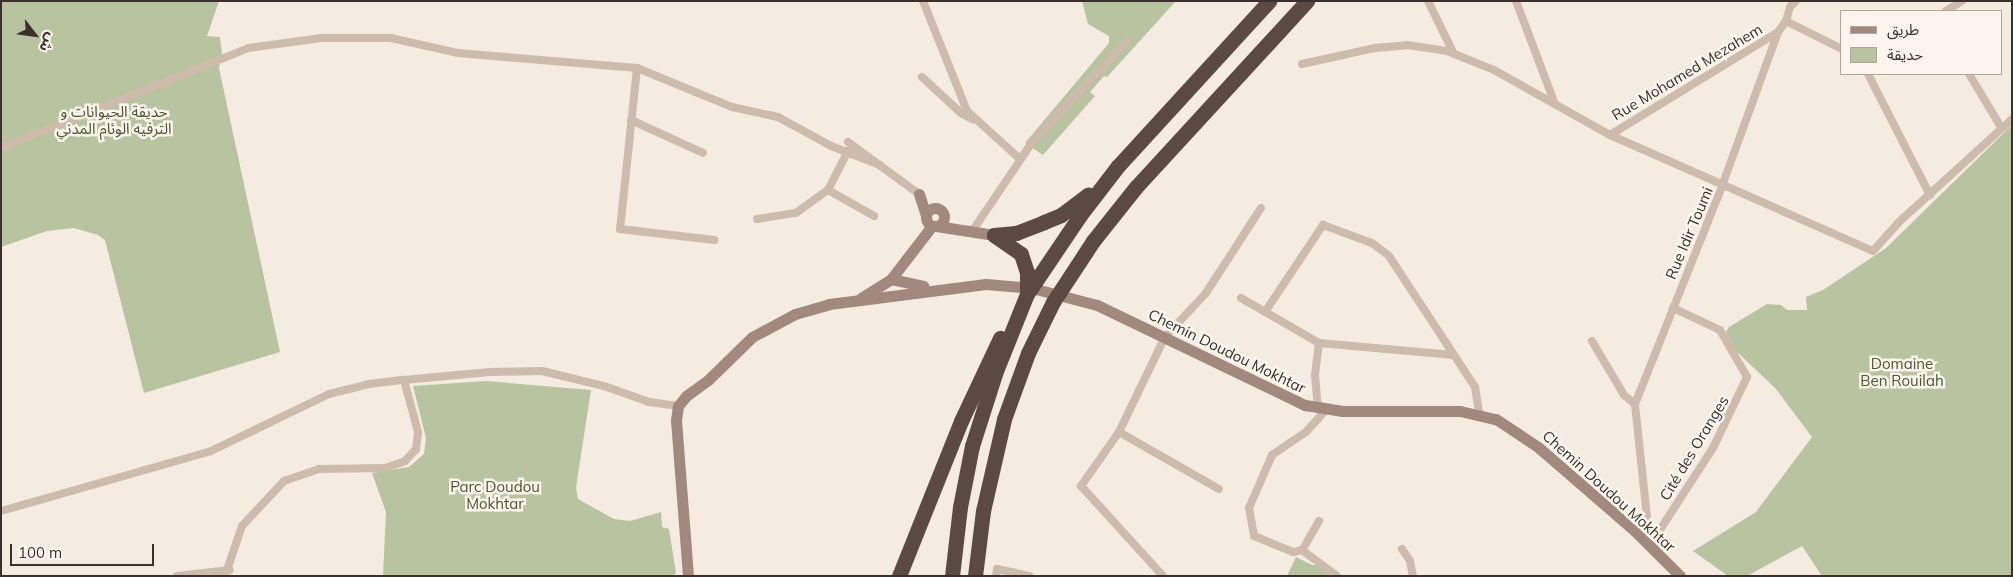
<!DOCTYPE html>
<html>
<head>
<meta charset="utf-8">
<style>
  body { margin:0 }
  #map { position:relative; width:2013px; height:577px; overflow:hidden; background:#f4ebe1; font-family:Mulish,"Noto Sans Arabic",sans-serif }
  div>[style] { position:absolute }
  .green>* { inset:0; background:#b8c4a0 }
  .street>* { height:8px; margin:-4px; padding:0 4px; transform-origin:4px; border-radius:4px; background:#cdbbac }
  .secondary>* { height:11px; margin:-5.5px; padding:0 5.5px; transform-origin:5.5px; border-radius:5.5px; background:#a18a7d }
  .secondary>.ring { margin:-5.5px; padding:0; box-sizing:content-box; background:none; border:11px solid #a18a7d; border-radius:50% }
  .highway>* { height:15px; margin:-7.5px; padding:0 7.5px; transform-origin:7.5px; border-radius:7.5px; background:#5c4a42 }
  span { translate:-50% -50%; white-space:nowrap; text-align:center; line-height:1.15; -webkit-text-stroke:5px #fbf5ee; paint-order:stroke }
  .street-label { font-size:15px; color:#3b302b }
  .park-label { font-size:15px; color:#4a5a2e }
  .frame { position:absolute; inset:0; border:2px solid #3b302b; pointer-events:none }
  .legend { position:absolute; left:1840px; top:10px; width:162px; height:65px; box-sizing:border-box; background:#fbf5ee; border:1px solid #aea6a0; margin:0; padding:6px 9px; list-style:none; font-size:15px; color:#3b302b }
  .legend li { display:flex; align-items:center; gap:10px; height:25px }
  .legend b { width:25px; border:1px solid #aea6a0 }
  .north { position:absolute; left:10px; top:10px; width:50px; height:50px; -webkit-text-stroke:4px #fbf5ee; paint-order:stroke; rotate:120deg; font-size:14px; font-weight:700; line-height:20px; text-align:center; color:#3b302b }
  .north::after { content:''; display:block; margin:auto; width:18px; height:22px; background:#3b302b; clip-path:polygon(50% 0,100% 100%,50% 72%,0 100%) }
  .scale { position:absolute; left:10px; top:544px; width:144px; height:22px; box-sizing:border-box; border:2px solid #3b302b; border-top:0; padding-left:6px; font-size:15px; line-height:18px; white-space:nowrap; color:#3b302b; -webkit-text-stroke:4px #fbf5ee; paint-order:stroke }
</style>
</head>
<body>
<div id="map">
  <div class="green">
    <i style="clip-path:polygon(1px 1px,219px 1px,207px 36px,220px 37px,222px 54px,219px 68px,280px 352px,144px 393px,105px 240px,98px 235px,74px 228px,47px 231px,1px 247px)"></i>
    <i style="clip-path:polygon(1082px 1px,1176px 1px,1107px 77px,1104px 76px,1090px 92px,1095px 96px,1043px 155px,1025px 143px,1109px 43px,1109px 36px,1088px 24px)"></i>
    <i style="clip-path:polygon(2012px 125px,2012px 576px,1822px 576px,1802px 546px,1747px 576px,1728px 576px,1693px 551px,1756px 512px,1812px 437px,1776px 389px,1735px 350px,1726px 332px,1729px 327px,1767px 304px,1781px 305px,1787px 310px,1807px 310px,1806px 297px,1823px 290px,1886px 248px)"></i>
    <i style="clip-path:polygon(486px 381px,591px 390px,576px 487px,578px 499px,614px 519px,630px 521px,661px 512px,662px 527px,669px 529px,676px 573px,672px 576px,383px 576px,386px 512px,372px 473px,409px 467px,424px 454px,426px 438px,413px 386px)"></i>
    <i style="clip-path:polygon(1296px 557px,1312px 565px,1329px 565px,1339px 576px,1287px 576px)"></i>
  </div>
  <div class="street">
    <i style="left:923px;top:1px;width:118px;rotate:68.2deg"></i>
    <i style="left:967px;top:111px;width:72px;rotate:42.2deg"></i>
    <i style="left:1428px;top:1px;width:59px;rotate:63.9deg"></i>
    <i style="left:1516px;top:1px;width:110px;rotate:69.3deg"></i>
    <i style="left:1946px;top:11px;width:19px;rotate:-32deg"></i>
    <i style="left:1786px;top:21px;width:63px;rotate:26.6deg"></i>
    <i style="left:1302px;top:64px;width:75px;rotate:-12.4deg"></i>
    <i style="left:1375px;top:48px;width:32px;rotate:-5deg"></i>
    <i style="left:1407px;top:45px;width:40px;rotate:8.5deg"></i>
    <i style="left:1447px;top:51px;width:51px;rotate:22deg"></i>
    <i style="left:1494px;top:70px;width:133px;rotate:29.3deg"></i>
    <i style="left:1610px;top:135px;width:287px;rotate:23.8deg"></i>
    <i style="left:1873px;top:251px;width:39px;rotate:-48deg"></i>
    <i style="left:1899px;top:222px;width:153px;rotate:-42.3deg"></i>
    <i style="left:637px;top:68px;width:162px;rotate:96deg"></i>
    <i style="left:620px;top:229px;width:95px;rotate:6.7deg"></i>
    <i style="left:1868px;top:74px;width:136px;rotate:62.9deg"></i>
    <i style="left:1969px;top:74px;width:62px;rotate:58.9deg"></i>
    <i style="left:922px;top:77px;width:53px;rotate:42.7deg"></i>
    <i style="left:961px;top:113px;width:13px;rotate:29deg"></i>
    <i style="left:631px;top:120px;width:79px;rotate:24.6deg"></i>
    <i style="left:1610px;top:135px;width:197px;rotate:-31.5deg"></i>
    <i style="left:848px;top:142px;width:88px;rotate:36.2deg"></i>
    <i style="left:1px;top:148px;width:266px;rotate:-22deg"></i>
    <i style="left:248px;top:48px;width:74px;rotate:-7.8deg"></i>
    <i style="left:321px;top:38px;width:70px"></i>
    <i style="left:391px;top:38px;width:69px;rotate:12.6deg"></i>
    <i style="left:458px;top:53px;width:180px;rotate:4.8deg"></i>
    <i style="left:637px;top:68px;width:103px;rotate:22.3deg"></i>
    <i style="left:732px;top:107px;width:47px;rotate:12.3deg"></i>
    <i style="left:778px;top:117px;width:60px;rotate:28.7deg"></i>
    <i style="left:831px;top:146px;width:53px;rotate:21.2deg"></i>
    <i style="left:828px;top:190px;width:53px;rotate:29.5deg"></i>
    <i style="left:757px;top:219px;width:39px;rotate:-9deg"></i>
    <i style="left:796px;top:213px;width:39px;rotate:-36deg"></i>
    <i style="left:828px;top:190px;width:44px;rotate:-62.9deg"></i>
    <i style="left:973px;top:230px;width:107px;rotate:-56deg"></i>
    <i style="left:1033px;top:141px;width:137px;rotate:-46.8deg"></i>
    <i style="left:1241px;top:298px;width:90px;rotate:30deg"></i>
    <i style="left:1319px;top:343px;width:135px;rotate:5.1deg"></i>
    <i style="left:1265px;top:312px;width:105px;rotate:-56.3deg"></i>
    <i style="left:1323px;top:225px;width:52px;rotate:20.2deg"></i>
    <i style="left:1372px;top:243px;width:21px;rotate:37deg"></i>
    <i style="left:1389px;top:256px;width:157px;rotate:56.7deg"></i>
    <i style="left:1475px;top:387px;width:26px;rotate:81deg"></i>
    <i style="left:1592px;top:341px;width:63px;rotate:59.3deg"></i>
    <i style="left:1624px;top:395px;width:14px;rotate:39deg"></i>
    <i style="left:1318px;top:409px;width:34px;rotate:-95deg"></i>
    <i style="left:1315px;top:375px;width:32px;rotate:-83deg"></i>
    <i style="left:1119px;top:432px;width:115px;rotate:29.7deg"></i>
    <i style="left:1px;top:511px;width:218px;rotate:-15.9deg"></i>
    <i style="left:211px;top:451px;width:131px;rotate:-25.8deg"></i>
    <i style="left:329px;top:394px;width:41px;rotate:-14deg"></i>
    <i style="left:369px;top:384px;width:35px;rotate:-7deg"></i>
    <i style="left:1319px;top:521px;width:34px;rotate:120deg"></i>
    <i style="left:1302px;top:550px;width:9px;rotate:167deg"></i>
    <i style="left:1293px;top:552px;width:42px;rotate:-157.7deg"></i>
    <i style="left:1254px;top:536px;width:28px;rotate:-100deg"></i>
    <i style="left:1249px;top:508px;width:58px;rotate:-66.5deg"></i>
    <i style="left:1272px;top:455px;width:41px;rotate:-34.1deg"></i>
    <i style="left:1306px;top:432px;width:30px;rotate:-48deg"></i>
    <i style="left:1650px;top:545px;width:142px;rotate:-96.1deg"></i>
    <i style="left:1635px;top:404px;width:235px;rotate:-68.2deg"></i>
    <i style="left:1722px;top:186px;width:164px;rotate:-70deg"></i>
    <i style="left:1778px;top:32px;width:14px;rotate:-54deg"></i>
    <i style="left:1786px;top:21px;width:15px;rotate:-74deg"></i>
    <i style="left:1790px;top:7px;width:8px;rotate:-45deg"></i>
    <i style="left:1650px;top:545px;width:116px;rotate:-57deg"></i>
    <i style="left:1713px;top:448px;width:79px;rotate:-64.4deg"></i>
    <i style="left:1747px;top:377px;width:54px;rotate:-119.9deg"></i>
    <i style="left:1720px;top:330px;width:52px;rotate:-154.9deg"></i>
    <i style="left:1402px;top:549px;width:14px;rotate:56deg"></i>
    <i style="left:1410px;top:561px;width:15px;rotate:79deg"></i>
    <i style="left:1302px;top:550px;width:44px;rotate:36.6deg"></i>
    <i style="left:177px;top:576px;width:53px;rotate:-6.5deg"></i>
    <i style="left:225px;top:576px;width:53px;rotate:-71.2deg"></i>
    <i style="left:242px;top:526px;width:62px;rotate:-47deg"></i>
    <i style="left:284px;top:481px;width:37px;rotate:-19deg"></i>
    <i style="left:319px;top:469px;width:66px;rotate:-0.9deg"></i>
    <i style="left:385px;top:468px;width:21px;rotate:-19deg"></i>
    <i style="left:405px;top:461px;width:16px;rotate:-47deg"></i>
    <i style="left:416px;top:449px;width:17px;rotate:-83deg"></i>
    <i style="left:418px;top:432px;width:54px;rotate:-105.1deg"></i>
    <i style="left:404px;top:380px;width:86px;rotate:-5.3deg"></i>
    <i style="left:490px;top:372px;width:52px;rotate:-1.1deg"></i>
    <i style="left:542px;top:371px;width:64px;rotate:13.6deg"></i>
    <i style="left:604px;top:386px;width:48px;rotate:19.6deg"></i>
    <i style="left:649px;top:402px;width:29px;rotate:8deg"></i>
    <i style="left:996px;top:576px;width:7px;rotate:-82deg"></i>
    <i style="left:997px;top:569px;width:33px;rotate:12deg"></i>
    <i style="left:1163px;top:576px;width:122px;rotate:-132.3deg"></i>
    <i style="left:1081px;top:486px;width:66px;rotate:-54.9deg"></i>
    <i style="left:1119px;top:432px;width:106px;rotate:-64.2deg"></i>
    <i style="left:1165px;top:337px;width:60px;rotate:-47deg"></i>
    <i style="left:1206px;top:293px;width:101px;rotate:-57.1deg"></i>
  </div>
  <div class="secondary">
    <i style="left:919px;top:194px;width:22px;rotate:72deg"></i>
    <i class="ring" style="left:926px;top:208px;width:7px;height:7px"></i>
    <i style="left:936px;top:226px;width:59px;rotate:8.8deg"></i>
    <i style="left:891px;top:279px;width:33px;rotate:12deg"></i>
    <i style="left:861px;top:298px;width:36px;rotate:-32deg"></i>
    <i style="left:891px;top:279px;width:67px;rotate:-52.3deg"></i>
    <i style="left:688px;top:576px;width:156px;rotate:-94.4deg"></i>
    <i style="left:676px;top:420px;width:14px;rotate:-82deg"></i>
    <i style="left:678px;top:406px;width:13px;rotate:-51deg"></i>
    <i style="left:686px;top:396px;width:27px;rotate:-36deg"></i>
    <i style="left:708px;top:380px;width:62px;rotate:-44.3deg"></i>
    <i style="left:752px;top:337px;width:49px;rotate:-28.1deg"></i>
    <i style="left:795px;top:314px;width:35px;rotate:-16deg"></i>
    <i style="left:829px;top:304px;width:158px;rotate:-7.3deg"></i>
    <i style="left:986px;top:284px;width:46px;rotate:5deg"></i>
    <i style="left:1032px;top:288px;width:67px;rotate:14.7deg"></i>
    <i style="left:1097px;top:305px;width:231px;rotate:25.7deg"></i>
    <i style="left:1305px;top:405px;width:38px;rotate:9deg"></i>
    <i style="left:1343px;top:411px;width:117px"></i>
    <i style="left:1460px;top:411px;width:37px;rotate:13deg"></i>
    <i style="left:1496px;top:419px;width:50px;rotate:33.7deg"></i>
    <i style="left:1538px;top:447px;width:128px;rotate:40.9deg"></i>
    <i style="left:1635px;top:531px;width:64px;rotate:45deg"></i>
  </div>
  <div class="highway">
    <i style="left:994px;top:235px;width:33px;rotate:35deg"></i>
    <i style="left:1021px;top:254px;width:19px;rotate:72deg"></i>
    <i style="left:1027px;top:272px;width:21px;rotate:90deg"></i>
    <i style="left:994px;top:235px;width:22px;rotate:-5deg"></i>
    <i style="left:1016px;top:233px;width:30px;rotate:-21deg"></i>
    <i style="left:1044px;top:222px;width:18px;rotate:-22deg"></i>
    <i style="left:1061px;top:215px;width:34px;rotate:-37deg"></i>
    <i style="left:899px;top:576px;width:167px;rotate:-68.2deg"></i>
    <i style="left:961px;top:421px;width:92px;rotate:-64.8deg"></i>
    <i style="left:952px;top:576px;width:69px;rotate:-83.4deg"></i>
    <i style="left:960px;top:507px;width:62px;rotate:-78.9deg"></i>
    <i style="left:972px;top:446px;width:79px;rotate:-72.3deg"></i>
    <i style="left:996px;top:371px;width:83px;rotate:-68.1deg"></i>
    <i style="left:1027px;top:294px;width:97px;rotate:-56deg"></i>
    <i style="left:1081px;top:214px;width:61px;rotate:-52.4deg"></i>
    <i style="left:1118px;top:166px;width:224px;rotate:-47.5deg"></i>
    <i style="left:975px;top:576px;width:65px;rotate:-83deg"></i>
    <i style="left:983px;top:511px;width:94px;rotate:-77.1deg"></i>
    <i style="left:1004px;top:419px;width:70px;rotate:-70deg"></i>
    <i style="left:1028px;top:353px;width:57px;rotate:-63.9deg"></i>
    <i style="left:1053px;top:302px;width:73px;rotate:-56.7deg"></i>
    <i style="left:1093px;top:241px;width:69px;rotate:-51.5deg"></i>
    <i style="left:1136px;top:187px;width:253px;rotate:-47.4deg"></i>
  </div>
  <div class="street-label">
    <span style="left:1687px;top:72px;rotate:-31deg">Rue Mohamed Mezahem</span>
    <span style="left:1689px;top:233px;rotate:-67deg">Rue Idir Toumi</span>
    <span style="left:1227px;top:351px;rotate:26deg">Chemin Doudou Mokhtar</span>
    <span style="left:1694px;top:448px;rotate:-59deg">Cité des Oranges</span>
    <span style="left:1609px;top:491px;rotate:42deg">Chemin Doudou Mokhtar</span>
  </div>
  <div class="park-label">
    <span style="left:114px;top:120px">حديقة الحيوانات و<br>الترفيه الوئام المدني</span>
    <span style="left:1902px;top:372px">Domaine<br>Ben Rouilah</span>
    <span style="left:495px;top:495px">Parc Doudou<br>Mokhtar</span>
  </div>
  <div class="frame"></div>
  <ul class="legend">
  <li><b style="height:6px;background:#a18a7d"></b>طريق</li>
  <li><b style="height:14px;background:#b8c4a0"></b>حديقة</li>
  </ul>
  <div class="north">ش</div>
  <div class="scale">100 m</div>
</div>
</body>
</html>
